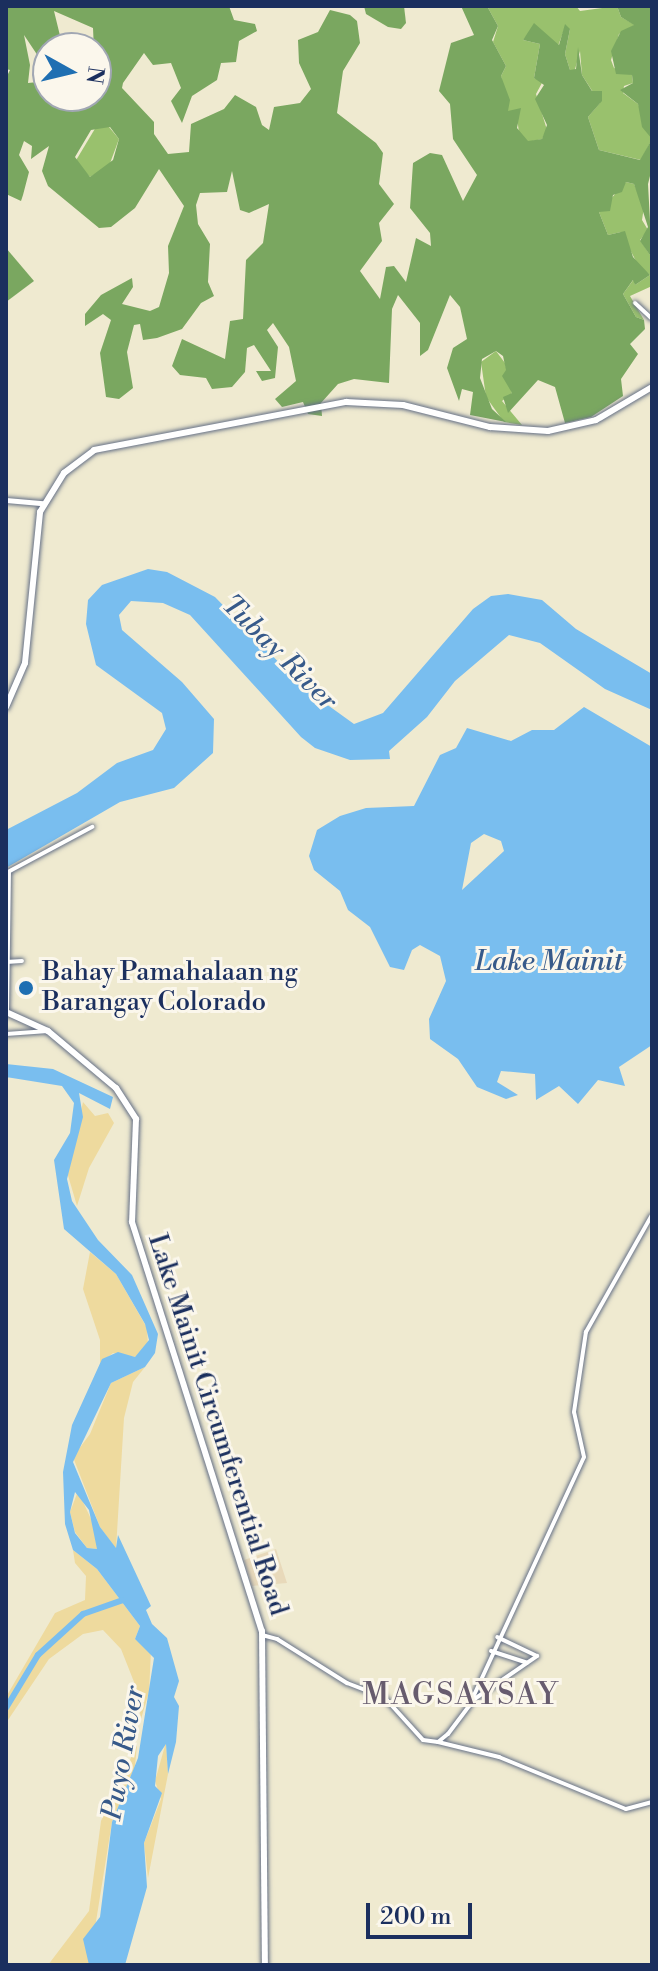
<!DOCTYPE html>
<html>
<head>
<meta charset="utf-8">
<style>
  body { margin:0 }
  #map { position:relative; width:658px; height:1971px; overflow:hidden; background:#efead0; font-family:"Libre Bodoni",serif }
  div>[style] { position:absolute }
  .built>* { inset:0; background:#e8d9ba }
  .green>* { inset:0; background:#99c16d }
  .forest>* { inset:0; background:#7aa760 }
  .sand>* { inset:0; background:#eeda9e }
  .water>* { inset:0; background:#79beef }
  .river>* { height:6px; margin:-3px; padding:0 3px; transform-origin:3px; border-radius:3px; background:#79beef }
  .roads { filter:drop-shadow(0 0 2px #657086) drop-shadow(0 0 2px #657086) }
  .minor>* { height:4px; margin:-2px; padding:0 2px; transform-origin:2px; border-radius:2px; background:#fff }
  .tertiary>* { height:5px; margin:-2.5px; padding:0 2.5px; transform-origin:2.5px; border-radius:2.5px; background:#fff }
  .secondary>* { height:6px; margin:-3px; padding:0 3px; transform-origin:3px; border-radius:3px; background:#fff }
  .dots>* { width:22px; height:22px; translate:-50% -50%; box-sizing:border-box; border:4px solid #fbf7ec; border-radius:50% }
  span { translate:-50% -50%; white-space:nowrap; text-align:center; line-height:1.15; -webkit-text-stroke:6px #fbf7ec; paint-order:stroke }
  .poi-label { font-size:26px; color:#1b2f5e }
  .left { translate:0 -50%; text-align:left }
  .street-label { font-size:26px; color:#1b2f5e }
  .water-label { font-size:28px; color:#375a8a; font-style:italic }
  .quarter-label { font-size:30px; color:#675c6e; letter-spacing:2px }
  .frame { position:absolute; inset:0; border:8px solid #1b2f5e; pointer-events:none }
  .north { position:absolute; left:32px; top:32px; width:80px; height:80px; box-sizing:border-box; background:#fbf7ec; border:2px solid #a1a7b3; border-radius:50%; rotate:98deg; font-size:22px; font-weight:700; line-height:32px; text-align:center; color:#1b2f5e }
  .north::after { content:''; display:block; margin:auto; width:28px; height:36px; background:#1f6fb2; clip-path:polygon(50% 0,100% 100%,50% 72%,0 100%) }
  .scale { position:absolute; left:366px; top:1903px; width:106px; height:36px; box-sizing:border-box; border:4px solid #1b2f5e; border-top:0; padding-left:10px; font-size:24px; line-height:28px; white-space:nowrap; color:#1b2f5e; -webkit-text-stroke:6px #fbf7ec; paint-order:stroke }
</style>
</head>
<body>
<div id="map">
  <div class="built">
    <i style="clip-path:polygon(276px 1549px,287px 1583px,252px 1586px,244px 1560px)"></i>
  </div>
  <div class="green">
    <i style="clip-path:polygon(487px 6px,576px 6px,580px 11px,617px 6px,621px 17px,635px 25px,619px 34px,611px 60px,614px 68px,632px 75px,633px 83px,624px 86px,623px 93px,638px 104px,652px 139px,641px 160px,599px 150px,588px 117px,600px 103px,582px 75px,580px 51px,574px 73px,570px 70px,565px 54px,570px 29px,564px 30px,558px 46px,544px 33px,529px 33px,523px 40px,540px 44px,534px 78px,543px 81px,536px 94px,547px 130px,542px 139px,528px 142px,519px 133px,517px 117px,508px 111px,501px 76px,506px 66px,493px 42px,498px 26px)"></i>
    <i style="clip-path:polygon(96px 127px,109px 127px,119px 139px,109px 166px,90px 177px,75px 162px)"></i>
    <i style="clip-path:polygon(626px 182px,634px 184px,644px 207px,642px 220px,648px 230px,640px 240px,652px 258px,652px 286px,630px 296px,644px 320px,636px 317px,623px 294px,634px 279px,635px 285px,650px 275px,638px 265px,621px 232px,608px 235px,599px 212px)"></i>
    <i style="clip-path:polygon(496px 351px,505px 363px,512px 393px,502px 401px,522px 425px,504px 422px,486px 397px,481px 362px)"></i>
  </div>
  <div class="forest">
    <i style="clip-path:polygon(evenodd,6px 6px,229px 6px,234px 20px,255px 24px,257px 31px,239px 41px,236px 62px,221px 63px,217px 80px,192px 96px,182px 123px,171px 101px,181px 88px,171px 63px,153px 65px,144px 53px,123px 83px,122px 88px,154px 122px,154px 134px,168px 154px,189px 152px,191px 124px,224px 109px,235px 95px,256px 107px,262px 125px,269px 130px,274px 107px,300px 103px,311px 89px,299px 63px,298px 40px,318px 32px,330px 10px,350px 15px,357px 21px,360px 43px,343px 71px,337px 113px,376px 143px,383px 153px,379px 184px,394px 204px,379px 223px,382px 241px,360px 271px,380px 299px,386px 267px,394px 266px,406px 282px,416px 238px,431px 246px,430px 233px,410px 208px,413px 163px,430px 153px,442px 155px,463px 201px,477px 175px,453px 139px,450px 104px,439px 91px,451px 43px,474px 35px,461px 6px,487px 6px,498px 26px,492px 40px,506px 66px,501px 76px,510px 100px,508px 111px,521px 108px,517px 128px,528px 141px,542px 139px,547px 125px,535px 99px,544px 85px,534px 78px,540px 44px,523px 40px,534px 23px,559px 45px,565px 24px,570px 29px,565px 54px,570px 70px,576px 69px,578px 47px,582px 75px,592px 91px,602px 91px,602px 101px,588px 117px,599px 150px,640px 160px,652px 139px,642px 127px,638px 104px,620px 90px,633px 83px,632px 75px,616px 74px,611px 51px,621px 31px,634px 25px,621px 17px,617px 6px,652px 6px,652px 168px,648px 184px,652px 258px,640px 241px,648px 227px,634px 184px,626px 182px,622px 192px,613px 195px,610px 211px,599px 212px,608px 235px,625px 231px,633px 257px,650px 275px,635px 285px,633px 280px,623px 294px,636px 317px,644px 320px,645px 329px,630px 344px,638px 354px,621px 379px,623px 396px,591px 417px,565px 423px,555px 387px,538px 380px,508px 413px,503px 397px,512px 393px,502px 376px,506px 370px,503px 356px,496px 351px,482px 359px,480px 378px,492px 409px,506px 422px,470px 415px,473px 392px,462px 389px,459px 401px,447px 368px,453px 348px,467px 339px,460px 307px,450px 295px,428px 350px,420px 356px,420px 323px,398px 295px,392px 309px,389px 383px,354px 379px,338px 384px,321px 403px,322px 416px,308px 414px,303px 402px,282px 407px,275px 399px,296px 381px,289px 347px,273px 323px,267px 330px,278px 347px,275px 378px,262px 381px,256px 371px,271px 371px,254px 345px,247px 348px,245px 372px,232px 387px,212px 389px,206px 378px,180px 375px,172px 366px,182px 339px,225px 359px,230px 321px,243px 319px,246px 260px,263px 243px,269px 204px,249px 213px,240px 210px,232px 171px,227px 192px,200px 193px,196px 205px,198px 224px,210px 244px,208px 282px,214px 296px,201px 303px,182px 329px,157px 338px,143px 340px,140px 324px,134px 325px,127px 352px,133px 388px,119px 399px,106px 397px,100px 353px,111px 320px,103px 314px,85px 326px,85px 314px,101px 295px,132px 278px,133px 287px,122px 304px,150px 311px,159px 307px,169px 273px,168px 246px,184px 206px,159px 169px,135px 208px,111px 227px,99px 228px,48px 186px,42px 171px,49px 146px,31px 159px,32px 146px,24px 141px,19px 155px,29px 172px,23px 195px,21px 201px,6px 194px,6px 78px,10px 70px,6px 69px,6px 6px,54px 11px,93px 28px,96px 96px,48px 96px,48px 81px,28px 83px,30px 65px,24px 35px,44px 65px,48px 48px,63px 48px,54px 11px,6px 6px,110px 127px,119px 139px,113px 160px,90px 177px,75px 157px,91px 130px,110px 127px)"></i>
    <i style="clip-path:polygon(364px 6px,404px 6px,406px 23px,401px 29px,388px 27px,366px 14px)"></i>
    <i style="clip-path:polygon(6px 248px,34px 281px,6px 302px)"></i>
  </div>
  <div class="sand">
    <i style="clip-path:polygon(83px 1102px,95px 1116px,108px 1113px,114px 1123px,89px 1168px,77px 1206px,67px 1172px)"></i>
    <i style="clip-path:polygon(90px 1252px,116px 1274px,147px 1328px,148px 1345px,135px 1357px,113px 1353px,100px 1363px,100px 1340px,83px 1289px)"></i>
    <i style="clip-path:polygon(145px 1367px,133px 1382px,124px 1418px,116px 1549px,100px 1527px,73px 1457px,90px 1434px,111px 1383px)"></i>
    <i style="clip-path:polygon(78px 1491px,97px 1532px,97px 1549px,87px 1548px,75px 1532px,70px 1512px)"></i>
    <i style="clip-path:polygon(73px 1550px,97px 1569px,140px 1626px,135px 1639px,151px 1651px,149px 1692px,141px 1719px,136px 1687px,121px 1649px,103px 1630px,83px 1634px,49px 1659px,6px 1723px,6px 1697px,55px 1613px,85px 1600px,86px 1576px,75px 1563px)"></i>
    <i style="clip-path:polygon(166px 1742px,168px 1774px,148px 1878px,144px 1843px,161px 1799px,155px 1781px)"></i>
    <i style="clip-path:polygon(137px 1745px,135px 1766px,112px 1822px,89px 1965px,48px 1965px,89px 1911px,101px 1821px)"></i>
  </div>
  <div class="water">
    <i style="clip-path:polygon(148px 569px,167px 572px,215px 597px,304px 688px,354px 724px,383px 713px,473px 609px,491px 596px,508px 594px,542px 600px,576px 629px,652px 674px,652px 710px,605px 689px,540px 643px,509px 635px,455px 681px,427px 717px,389px 751px,390px 759px,350px 760px,315px 748px,301px 737px,190px 615px,163px 603px,131px 601px,119px 615px,122px 630px,182px 682px,214px 719px,213px 753px,174px 788px,120px 802px,6px 868px,6px 830px,77px 793px,117px 763px,153px 750px,166px 729px,162px 713px,96px 665px,86px 624px,88px 600px,102px 585px)"></i>
    <i style="clip-path:polygon(evenodd,584px 707px,652px 747px,652px 1045px,619px 1067px,625px 1086px,598px 1080px,578px 1104px,559px 1086px,536px 1100px,535px 1074px,501px 1071px,497px 1082px,518px 1095px,506px 1099px,477px 1087px,458px 1059px,430px 1039px,429px 1019px,446px 981px,440px 956px,420px 945px,412px 950px,404px 970px,390px 967px,370px 927px,348px 910px,340px 891px,314px 870px,309px 856px,317px 830px,340px 816px,366px 808px,414px 806px,440px 755px,456px 748px,467px 728px,511px 741px,532px 730px,554px 730px,584px 707px,484px 834px,501px 841px,504px 851px,462px 890px,471px 843px,484px 834px)"></i>
    <i style="clip-path:polygon(evenodd,6px 1064px,53px 1069px,113px 1097px,110px 1109px,79px 1093px,83px 1117px,67px 1179px,72px 1201px,98px 1240px,132px 1275px,158px 1334px,155px 1353px,145px 1367px,111px 1383px,73px 1462px,100px 1527px,116px 1548px,118px 1535px,151px 1606px,146px 1610px,152px 1624px,167px 1638px,179px 1681px,174px 1697px,179px 1706px,176px 1742px,168px 1774px,166px 1744px,158px 1756px,155px 1786px,162px 1793px,144px 1843px,147px 1887px,125px 1965px,89px 1965px,83px 1939px,100px 1917px,112px 1822px,138px 1758px,154px 1658px,135px 1639px,140px 1626px,97px 1569px,73px 1550px,65px 1524px,63px 1472px,72px 1425px,102px 1359px,118px 1352px,135px 1357px,149px 1340px,145px 1324px,116px 1274px,64px 1229px,54px 1160px,70px 1133px,74px 1103px,62px 1086px,6px 1077px,6px 1064px,75px 1492px,89px 1510px,97px 1549px,87px 1548px,75px 1533px,70px 1512px,75px 1492px)"></i>
  </div>
  <div class="river">
    <i style="left:6px;top:1708px;width:62px;rotate:-58.9deg"></i>
    <i style="left:38px;top:1655px;width:61px;rotate:-42.3deg"></i>
    <i style="left:83px;top:1614px;width:42px;rotate:-19.3deg"></i>
  </div>
  <div class="roads">
    <div class="minor">
      <i style="left:635px;top:303px;width:23px;rotate:43deg"></i>
      <i style="left:6px;top:873px;width:98px;rotate:-28.1deg"></i>
      <i style="left:6px;top:962px;width:16px;rotate:-4deg"></i>
      <i style="left:7px;top:1012px;width:140px;rotate:-89.2deg"></i>
      <i style="left:6px;top:1034px;width:42px;rotate:-4.1deg"></i>
      <i style="left:262px;top:1635px;width:16px;rotate:15deg"></i>
      <i style="left:277px;top:1639px;width:83px;rotate:32.2deg"></i>
      <i style="left:347px;top:1683px;width:40px;rotate:21deg"></i>
      <i style="left:384px;top:1697px;width:58px;rotate:47.8deg"></i>
      <i style="left:423px;top:1740px;width:15px;rotate:8deg"></i>
      <i style="left:438px;top:1742px;width:13px;rotate:-39deg"></i>
      <i style="left:448px;top:1734px;width:35px;rotate:-53deg"></i>
      <i style="left:469px;top:1706px;width:274px;rotate:-65.2deg"></i>
      <i style="left:584px;top:1457px;width:46px;rotate:-102.5deg"></i>
      <i style="left:574px;top:1412px;width:81px;rotate:-81.5deg"></i>
      <i style="left:586px;top:1332px;width:134px;rotate:-60.6deg"></i>
      <i style="left:491px;top:1651px;width:38px;rotate:18deg"></i>
      <i style="left:473px;top:1700px;width:78px;rotate:-34.5deg"></i>
      <i style="left:537px;top:1656px;width:44px;rotate:-154.6deg"></i>
      <i style="left:438px;top:1742px;width:63px;rotate:13.8deg"></i>
      <i style="left:499px;top:1757px;width:137px;rotate:22.3deg"></i>
      <i style="left:626px;top:1809px;width:27px;rotate:-15deg"></i>
    </div>
    <div class="tertiary">
      <i style="left:6px;top:500px;width:37px;rotate:5deg"></i>
    </div>
    <div class="secondary">
      <i style="left:6px;top:707px;width:48px;rotate:-66.6deg"></i>
      <i style="left:25px;top:663px;width:152px;rotate:-84.3deg"></i>
      <i style="left:40px;top:512px;width:46px;rotate:-58.4deg"></i>
      <i style="left:64px;top:473px;width:38px;rotate:-37deg"></i>
      <i style="left:94px;top:450px;width:257px;rotate:-10.8deg"></i>
      <i style="left:346px;top:402px;width:57px;rotate:3deg"></i>
      <i style="left:403px;top:405px;width:90px;rotate:14.2deg"></i>
      <i style="left:490px;top:427px;width:58px;rotate:3.9deg"></i>
      <i style="left:548px;top:431px;width:49px;rotate:-12.9deg"></i>
      <i style="left:596px;top:420px;width:65px;rotate:-30.5deg"></i>
      <i style="left:6px;top:1012px;width:46px;rotate:24.3deg"></i>
      <i style="left:48px;top:1031px;width:89px;rotate:40deg"></i>
      <i style="left:116px;top:1088px;width:37px;rotate:57deg"></i>
      <i style="left:136px;top:1119px;width:103px;rotate:92.2deg"></i>
      <i style="left:132px;top:1222px;width:429px;rotate:72.4deg"></i>
      <i style="left:262px;top:1631px;width:334px;rotate:89.5deg"></i>
    </div>
  </div>
  <div class="dots">
    <i style="left:26px;top:988px;background:#1f6fb2"></i>
  </div>
  <div class="poi-label">
    <span class="left" style="left:42px;top:988px">Bahay Pamahalaan ng<br>Barangay Colorado</span>
  </div>
  <div class="street-label">
    <span style="left:217px;top:1425px;rotate:72deg">Lake Mainit Circumferential Road</span>
  </div>
  <div class="water-label">
    <span style="left:279px;top:653px;rotate:45deg">Tubay River</span>
    <span style="left:549px;top:962px">Lake Mainit</span>
    <span style="left:124px;top:1753px;rotate:-80deg">Puyo River</span>
  </div>
  <div class="quarter-label">
    <span style="left:461px;top:1695px">MAGSAYSAY</span>
  </div>
  <div class="frame"></div>
  <div class="north">N</div>
  <div class="scale">200 m</div>
</div>
</body>
</html>
